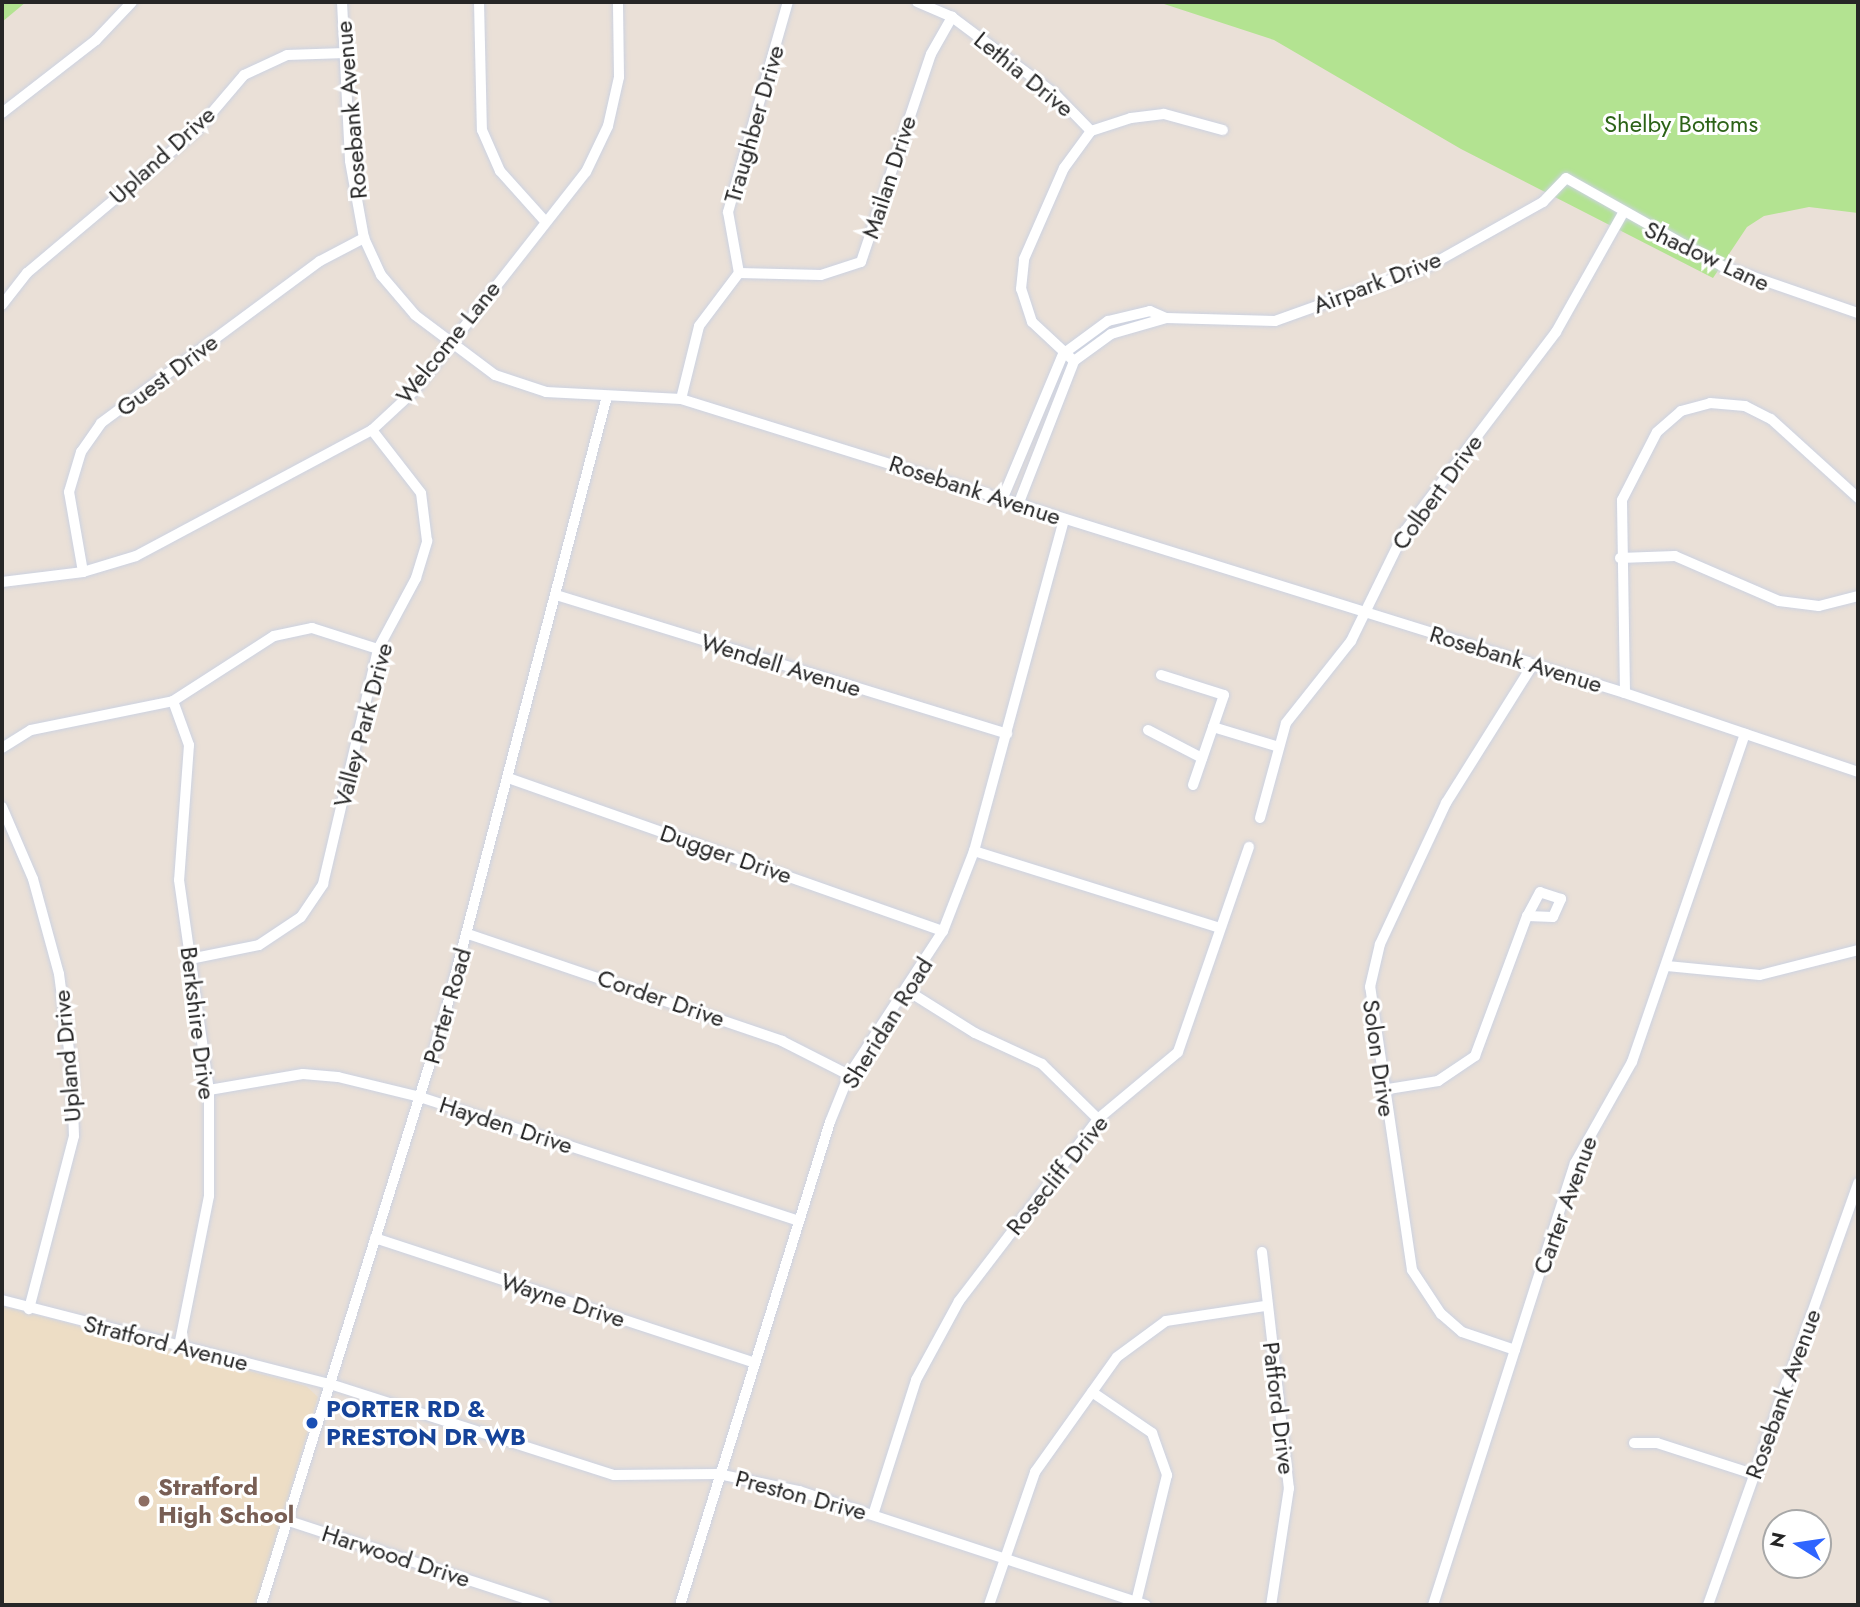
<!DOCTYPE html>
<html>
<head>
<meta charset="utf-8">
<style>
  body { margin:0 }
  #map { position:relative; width:1860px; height:1607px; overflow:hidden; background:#eae0d7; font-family:Jost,sans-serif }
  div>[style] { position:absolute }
  .education>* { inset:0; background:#edddc5 }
  .green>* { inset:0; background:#b3e391 }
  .roads { filter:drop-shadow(0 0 2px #ccd2e1) drop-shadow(0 0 2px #ccd2e1) }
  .minor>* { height:10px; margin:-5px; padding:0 5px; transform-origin:5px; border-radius:5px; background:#fff }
  .dots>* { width:19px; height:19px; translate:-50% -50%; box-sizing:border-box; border:4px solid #fff; border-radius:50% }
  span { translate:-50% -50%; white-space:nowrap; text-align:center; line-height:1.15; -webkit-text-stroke:6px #fff; paint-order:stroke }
  .street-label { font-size:24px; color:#262626 }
  .park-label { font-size:24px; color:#2c6317 }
  .transit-label { font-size:24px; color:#164399; font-weight:700 }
  .left { translate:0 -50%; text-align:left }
  .education-label { font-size:24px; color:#785e54; font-weight:700 }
  .frame { position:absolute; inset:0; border:4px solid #262626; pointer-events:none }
  .north { position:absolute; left:1762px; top:1509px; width:70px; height:70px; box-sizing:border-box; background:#fff; border:2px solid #a8a8a8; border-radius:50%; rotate:282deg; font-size:19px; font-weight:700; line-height:28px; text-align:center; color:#262626 }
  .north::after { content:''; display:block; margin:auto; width:24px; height:32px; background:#2f65ff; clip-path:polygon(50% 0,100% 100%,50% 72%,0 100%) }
</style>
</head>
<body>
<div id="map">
  <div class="education">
    <i style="clip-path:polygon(2px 1306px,306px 1386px,318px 1397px,256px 1605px,2px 1605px)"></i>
  </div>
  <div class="green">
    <i style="clip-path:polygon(2px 2px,26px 2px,2px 22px)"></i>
    <i style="clip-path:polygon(1158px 2px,1858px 2px,1858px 213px,1809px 207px,1764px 216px,1747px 227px,1713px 278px,1461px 149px,1274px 40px)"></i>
  </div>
  <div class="roads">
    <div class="minor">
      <i style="left:342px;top:2px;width:159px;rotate:87.1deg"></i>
      <i style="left:350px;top:161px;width:78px;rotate:79.7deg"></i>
      <i style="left:364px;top:238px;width:41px;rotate:65.3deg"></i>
      <i style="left:381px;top:275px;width:52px;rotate:49.6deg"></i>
      <i style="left:415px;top:315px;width:100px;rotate:36.9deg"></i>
      <i style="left:495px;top:375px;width:54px;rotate:18.4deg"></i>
      <i style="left:546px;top:392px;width:135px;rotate:3deg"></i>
      <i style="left:681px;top:399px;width:989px;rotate:17.3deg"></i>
      <i style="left:1625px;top:693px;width:246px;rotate:18.7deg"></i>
      <i style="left:479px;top:2px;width:128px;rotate:88.7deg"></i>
      <i style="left:482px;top:130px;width:45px;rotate:66.3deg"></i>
      <i style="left:500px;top:171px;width:66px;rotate:48.1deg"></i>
      <i style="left:917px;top:2px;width:38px;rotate:23deg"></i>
      <i style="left:952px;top:17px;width:129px;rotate:36.8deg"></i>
      <i style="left:1055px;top:94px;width:52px;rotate:45.8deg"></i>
      <i style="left:2px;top:113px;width:119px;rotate:-37.8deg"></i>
      <i style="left:96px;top:40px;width:52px;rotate:-46.5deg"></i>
      <i style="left:739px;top:273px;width:82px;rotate:1.4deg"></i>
      <i style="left:821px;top:275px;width:42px;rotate:-18deg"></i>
      <i style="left:861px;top:262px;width:219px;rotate:-71.4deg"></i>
      <i style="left:931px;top:54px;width:43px;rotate:-60.4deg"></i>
      <i style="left:2px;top:305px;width:41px;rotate:-52deg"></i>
      <i style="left:27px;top:273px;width:224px;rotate:-40.1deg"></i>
      <i style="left:198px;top:129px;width:71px;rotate:-49.6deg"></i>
      <i style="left:244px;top:75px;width:47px;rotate:-24.9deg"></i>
      <i style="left:287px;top:55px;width:58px;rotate:-2deg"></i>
      <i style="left:1074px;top:361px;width:57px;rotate:-137.1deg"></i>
      <i style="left:1032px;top:322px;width:35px;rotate:-108deg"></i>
      <i style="left:1021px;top:289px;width:30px;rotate:-84deg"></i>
      <i style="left:1024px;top:259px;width:99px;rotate:-66.3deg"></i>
      <i style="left:1064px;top:168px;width:46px;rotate:-53.9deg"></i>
      <i style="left:1091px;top:131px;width:42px;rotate:-18deg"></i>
      <i style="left:1131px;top:118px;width:33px;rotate:-7deg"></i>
      <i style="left:1164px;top:114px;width:61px;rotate:15.2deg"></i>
      <i style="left:681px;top:399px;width:75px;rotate:-76.1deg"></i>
      <i style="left:699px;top:326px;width:66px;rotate:-53deg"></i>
      <i style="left:739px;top:273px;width:62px;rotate:-100.2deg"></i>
      <i style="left:728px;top:212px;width:218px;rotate:-74.1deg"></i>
      <i style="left:1002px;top:500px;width:158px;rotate:-67.3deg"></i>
      <i style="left:1063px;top:354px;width:56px;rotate:-36.3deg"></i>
      <i style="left:1108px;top:321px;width:43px;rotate:-13.4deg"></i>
      <i style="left:1150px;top:311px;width:17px;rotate:24deg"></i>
      <i style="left:1166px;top:318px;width:109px;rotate:1.6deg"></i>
      <i style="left:1275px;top:321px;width:164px;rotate:-19.7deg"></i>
      <i style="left:1429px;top:266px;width:131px;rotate:-29.3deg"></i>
      <i style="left:1543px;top:202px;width:33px;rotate:-46deg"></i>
      <i style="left:1566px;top:178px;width:179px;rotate:29.4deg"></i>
      <i style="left:1722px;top:266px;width:144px;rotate:19.1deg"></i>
      <i style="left:1018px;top:505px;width:155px;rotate:-68.7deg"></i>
      <i style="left:1074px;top:361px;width:46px;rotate:-36.1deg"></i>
      <i style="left:1111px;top:334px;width:57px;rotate:-16.2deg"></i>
      <i style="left:1620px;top:558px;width:55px;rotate:-2.1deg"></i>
      <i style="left:1675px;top:556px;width:113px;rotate:23.4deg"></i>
      <i style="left:1779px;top:601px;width:40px;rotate:7.1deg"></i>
      <i style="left:1819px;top:606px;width:40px;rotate:-14.4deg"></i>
      <i style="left:83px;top:572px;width:81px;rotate:-99.9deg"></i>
      <i style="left:69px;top:492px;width:42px;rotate:-73.3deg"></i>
      <i style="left:81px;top:452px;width:35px;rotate:-55deg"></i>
      <i style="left:101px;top:423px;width:272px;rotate:-36.5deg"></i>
      <i style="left:320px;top:261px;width:50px;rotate:-27.6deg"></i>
      <i style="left:2px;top:582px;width:82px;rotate:-7deg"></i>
      <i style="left:83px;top:572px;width:55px;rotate:-16.8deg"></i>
      <i style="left:136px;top:556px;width:268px;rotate:-28.1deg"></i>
      <i style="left:372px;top:430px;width:57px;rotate:-42.9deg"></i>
      <i style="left:414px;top:391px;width:278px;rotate:-51.9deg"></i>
      <i style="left:586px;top:172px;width:51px;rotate:-64.4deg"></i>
      <i style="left:608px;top:126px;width:50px;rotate:-77.3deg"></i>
      <i style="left:619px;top:77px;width:75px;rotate:-90.8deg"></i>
      <i style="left:556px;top:595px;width:472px;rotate:17.1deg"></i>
      <i style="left:1161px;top:675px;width:66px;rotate:17.6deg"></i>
      <i style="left:1224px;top:695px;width:34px;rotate:109deg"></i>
      <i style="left:1625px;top:693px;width:193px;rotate:-90.9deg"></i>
      <i style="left:1622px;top:500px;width:76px;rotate:-62.8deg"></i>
      <i style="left:1657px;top:432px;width:32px;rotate:-41deg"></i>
      <i style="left:1681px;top:411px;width:30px;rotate:-15deg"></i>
      <i style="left:1710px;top:403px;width:35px;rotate:5deg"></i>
      <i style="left:1745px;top:406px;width:29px;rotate:27deg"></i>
      <i style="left:1771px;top:419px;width:118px;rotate:42.2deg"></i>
      <i style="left:173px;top:701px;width:47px;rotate:70deg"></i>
      <i style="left:189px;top:745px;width:135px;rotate:94.2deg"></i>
      <i style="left:179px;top:880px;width:212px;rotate:81.9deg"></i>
      <i style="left:209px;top:1090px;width:106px;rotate:90deg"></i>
      <i style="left:209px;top:1196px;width:153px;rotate:101.3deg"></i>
      <i style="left:1148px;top:730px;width:61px;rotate:27.4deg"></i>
      <i style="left:2px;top:748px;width:34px;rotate:-32deg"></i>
      <i style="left:31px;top:730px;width:145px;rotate:-11.5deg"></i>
      <i style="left:173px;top:701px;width:120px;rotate:-32.8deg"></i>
      <i style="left:274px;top:636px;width:39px;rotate:-12deg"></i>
      <i style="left:312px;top:628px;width:69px;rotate:17.7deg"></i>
      <i style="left:508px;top:778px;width:461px;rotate:19.4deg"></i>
      <i style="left:1193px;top:785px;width:61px;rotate:-71deg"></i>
      <i style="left:1213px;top:727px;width:69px;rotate:16.9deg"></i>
      <i style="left:2px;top:807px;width:78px;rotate:66.7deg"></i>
      <i style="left:33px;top:879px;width:98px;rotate:74.7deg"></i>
      <i style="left:59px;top:974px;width:100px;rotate:82.5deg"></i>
      <i style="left:72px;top:1073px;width:63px;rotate:88.2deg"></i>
      <i style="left:74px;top:1136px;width:179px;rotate:104.6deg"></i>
      <i style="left:1260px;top:818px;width:98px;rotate:-74.7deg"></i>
      <i style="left:1286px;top:723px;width:105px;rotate:-51.6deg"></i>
      <i style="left:1351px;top:641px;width:123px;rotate:-63.9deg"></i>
      <i style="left:1405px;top:531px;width:250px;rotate:-52.8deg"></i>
      <i style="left:1556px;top:332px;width:134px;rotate:-60.6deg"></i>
      <i style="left:974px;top:851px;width:257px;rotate:17.4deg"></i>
      <i style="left:468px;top:934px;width:332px;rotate:18.8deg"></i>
      <i style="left:782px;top:1041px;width:75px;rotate:26.9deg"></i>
      <i style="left:190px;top:959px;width:70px;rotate:-11.5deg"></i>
      <i style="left:259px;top:945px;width:50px;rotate:-33.7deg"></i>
      <i style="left:301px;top:917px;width:40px;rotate:-56deg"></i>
      <i style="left:323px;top:884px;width:241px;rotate:-76.8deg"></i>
      <i style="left:378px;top:649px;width:81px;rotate:-61.8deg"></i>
      <i style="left:416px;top:578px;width:39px;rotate:-73deg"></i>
      <i style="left:427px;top:541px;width:48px;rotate:-97.1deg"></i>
      <i style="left:421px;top:493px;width:80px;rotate:-127.9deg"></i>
      <i style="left:1667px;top:966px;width:93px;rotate:5.5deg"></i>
      <i style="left:1760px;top:975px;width:101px;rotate:-14.3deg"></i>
      <i style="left:908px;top:991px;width:79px;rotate:32.1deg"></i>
      <i style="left:975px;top:1033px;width:74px;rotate:24.8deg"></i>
      <i style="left:1042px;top:1064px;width:78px;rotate:44.5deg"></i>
      <i style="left:209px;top:1090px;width:95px;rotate:-9.7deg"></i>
      <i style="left:303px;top:1074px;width:35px;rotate:5deg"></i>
      <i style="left:338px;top:1077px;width:84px;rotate:13.7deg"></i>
      <i style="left:420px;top:1097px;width:397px;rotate:18.1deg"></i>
      <i style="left:1382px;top:1090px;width:57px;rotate:-9.1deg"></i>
      <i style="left:1438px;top:1081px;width:45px;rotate:-34deg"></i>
      <i style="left:1475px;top:1056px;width:149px;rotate:-69.6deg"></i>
      <i style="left:1527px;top:916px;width:26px;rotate:2deg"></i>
      <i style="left:1553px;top:917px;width:20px;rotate:-66deg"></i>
      <i style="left:1561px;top:899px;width:22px;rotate:-162deg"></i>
      <i style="left:1540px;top:892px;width:27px;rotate:118deg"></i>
      <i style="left:375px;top:1238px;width:397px;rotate:18.2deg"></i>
      <i style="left:1262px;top:1252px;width:238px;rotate:83.5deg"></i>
      <i style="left:1289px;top:1488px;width:118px;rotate:98.7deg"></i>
      <i style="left:2px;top:1300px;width:339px;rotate:14.4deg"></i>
      <i style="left:330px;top:1384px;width:298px;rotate:17.8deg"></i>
      <i style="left:614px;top:1475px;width:104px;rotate:-0.6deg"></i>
      <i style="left:718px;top:1474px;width:83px;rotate:11.9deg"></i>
      <i style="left:799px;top:1491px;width:365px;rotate:18.2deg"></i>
      <i style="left:1515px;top:1350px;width:56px;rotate:-161.2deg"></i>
      <i style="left:1462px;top:1332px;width:28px;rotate:-139deg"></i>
      <i style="left:1441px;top:1314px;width:53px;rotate:-123.4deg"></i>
      <i style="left:1412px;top:1270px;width:286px;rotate:-98.4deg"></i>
      <i style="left:1370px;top:987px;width:44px;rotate:-76.9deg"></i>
      <i style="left:1380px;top:944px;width:156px;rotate:-64.9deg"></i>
      <i style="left:1446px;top:803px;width:162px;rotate:-57.9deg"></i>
      <i style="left:1092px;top:1392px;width:73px;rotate:34.3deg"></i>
      <i style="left:1152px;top:1433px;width:45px;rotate:70.3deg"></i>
      <i style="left:1167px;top:1475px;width:131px;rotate:103.7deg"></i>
      <i style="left:1634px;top:1443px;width:23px"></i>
      <i style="left:1657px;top:1443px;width:101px;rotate:17.9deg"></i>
      <i style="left:873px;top:1515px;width:142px;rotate:-72.3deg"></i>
      <i style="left:916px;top:1380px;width:90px;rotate:-61.4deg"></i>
      <i style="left:959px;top:1301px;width:229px;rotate:-52.6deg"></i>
      <i style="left:1098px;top:1119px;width:104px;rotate:-39.9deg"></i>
      <i style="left:1178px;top:1052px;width:217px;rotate:-70.9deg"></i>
      <i style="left:286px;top:1520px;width:273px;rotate:18.2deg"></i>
      <i style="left:261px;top:1605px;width:615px;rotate:-72.68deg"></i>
      <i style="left:444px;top:1018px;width:639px;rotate:-75.31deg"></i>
      <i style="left:680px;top:1605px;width:506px;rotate:-72.75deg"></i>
      <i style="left:830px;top:1122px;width:51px;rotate:-68deg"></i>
      <i style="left:849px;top:1075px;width:172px;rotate:-56.9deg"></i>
      <i style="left:943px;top:931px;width:86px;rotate:-68.8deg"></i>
      <i style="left:974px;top:851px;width:343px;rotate:-74.8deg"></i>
      <i style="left:989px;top:1605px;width:141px;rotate:-70.9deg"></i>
      <i style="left:1035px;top:1472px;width:141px;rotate:-54.5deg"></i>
      <i style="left:1117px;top:1357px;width:61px;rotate:-36.3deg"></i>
      <i style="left:1166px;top:1321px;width:100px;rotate:-8.6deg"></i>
      <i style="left:1433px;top:1605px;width:464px;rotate:-72.2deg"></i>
      <i style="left:1575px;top:1163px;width:116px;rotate:-60.6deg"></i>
      <i style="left:1632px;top:1062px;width:347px;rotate:-71deg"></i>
      <i style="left:1708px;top:1605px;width:448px;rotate:-70.4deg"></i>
    </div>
  </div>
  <div class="dots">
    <i style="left:312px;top:1423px;background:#1a4fb4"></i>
    <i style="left:144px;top:1501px;background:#8d6e63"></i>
  </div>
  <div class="street-label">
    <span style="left:1024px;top:74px;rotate:39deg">Lethia Drive</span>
    <span style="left:351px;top:110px;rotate:-95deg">Rosebank Avenue</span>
    <span style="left:754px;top:124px;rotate:-74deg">Traughber Drive</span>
    <span style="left:162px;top:155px;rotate:-42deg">Upland Drive</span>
    <span style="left:889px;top:177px;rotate:-72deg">Mailan Drive</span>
    <span style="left:1707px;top:256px;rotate:25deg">Shadow Lane</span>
    <span style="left:1377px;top:282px;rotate:-21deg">Airpark Drive</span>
    <span style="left:448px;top:342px;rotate:-51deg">Welcome Lane</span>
    <span style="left:167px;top:375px;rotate:-37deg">Guest Drive</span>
    <span style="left:975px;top:490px;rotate:18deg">Rosebank Avenue</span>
    <span style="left:1437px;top:492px;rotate:-54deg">Colbert Drive</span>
    <span style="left:1516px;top:659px;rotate:17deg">Rosebank Avenue</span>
    <span style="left:781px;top:665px;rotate:17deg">Wendell Avenue</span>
    <span style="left:363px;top:725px;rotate:-75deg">Valley Park Drive</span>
    <span style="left:726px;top:854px;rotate:19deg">Dugger Drive</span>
    <span style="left:661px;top:998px;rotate:19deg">Corder Drive</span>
    <span style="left:447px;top:1006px;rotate:-74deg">Porter Road</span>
    <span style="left:198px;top:1023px;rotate:83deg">Berkshire Drive</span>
    <span style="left:887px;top:1023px;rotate:-58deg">Sheridan Road</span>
    <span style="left:67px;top:1056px;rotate:-95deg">Upland Drive</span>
    <span style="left:1379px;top:1058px;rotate:82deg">Solon Drive</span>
    <span style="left:506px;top:1125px;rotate:18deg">Hayden Drive</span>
    <span style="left:1057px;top:1175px;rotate:-51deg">Rosecliff Drive</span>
    <span style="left:1565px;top:1205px;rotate:-70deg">Carter Avenue</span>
    <span style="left:563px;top:1300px;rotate:18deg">Wayne Drive</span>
    <span style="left:166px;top:1343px;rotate:14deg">Stratford Avenue</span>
    <span style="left:1783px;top:1394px;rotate:-70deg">Rosebank Avenue</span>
    <span style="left:1279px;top:1408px;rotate:83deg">Pafford Drive</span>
    <span style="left:801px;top:1495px;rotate:15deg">Preston Drive</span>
    <span style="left:396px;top:1556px;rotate:18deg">Harwood Drive</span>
  </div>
  <div class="park-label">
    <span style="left:1681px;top:124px">Shelby Bottoms</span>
  </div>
  <div class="transit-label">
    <span class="left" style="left:326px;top:1423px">PORTER RD &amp;<br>PRESTON DR WB</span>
  </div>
  <div class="education-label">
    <span class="left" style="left:158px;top:1501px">Stratford<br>High School</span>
  </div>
  <div class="frame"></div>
  <div class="north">N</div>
</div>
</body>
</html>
